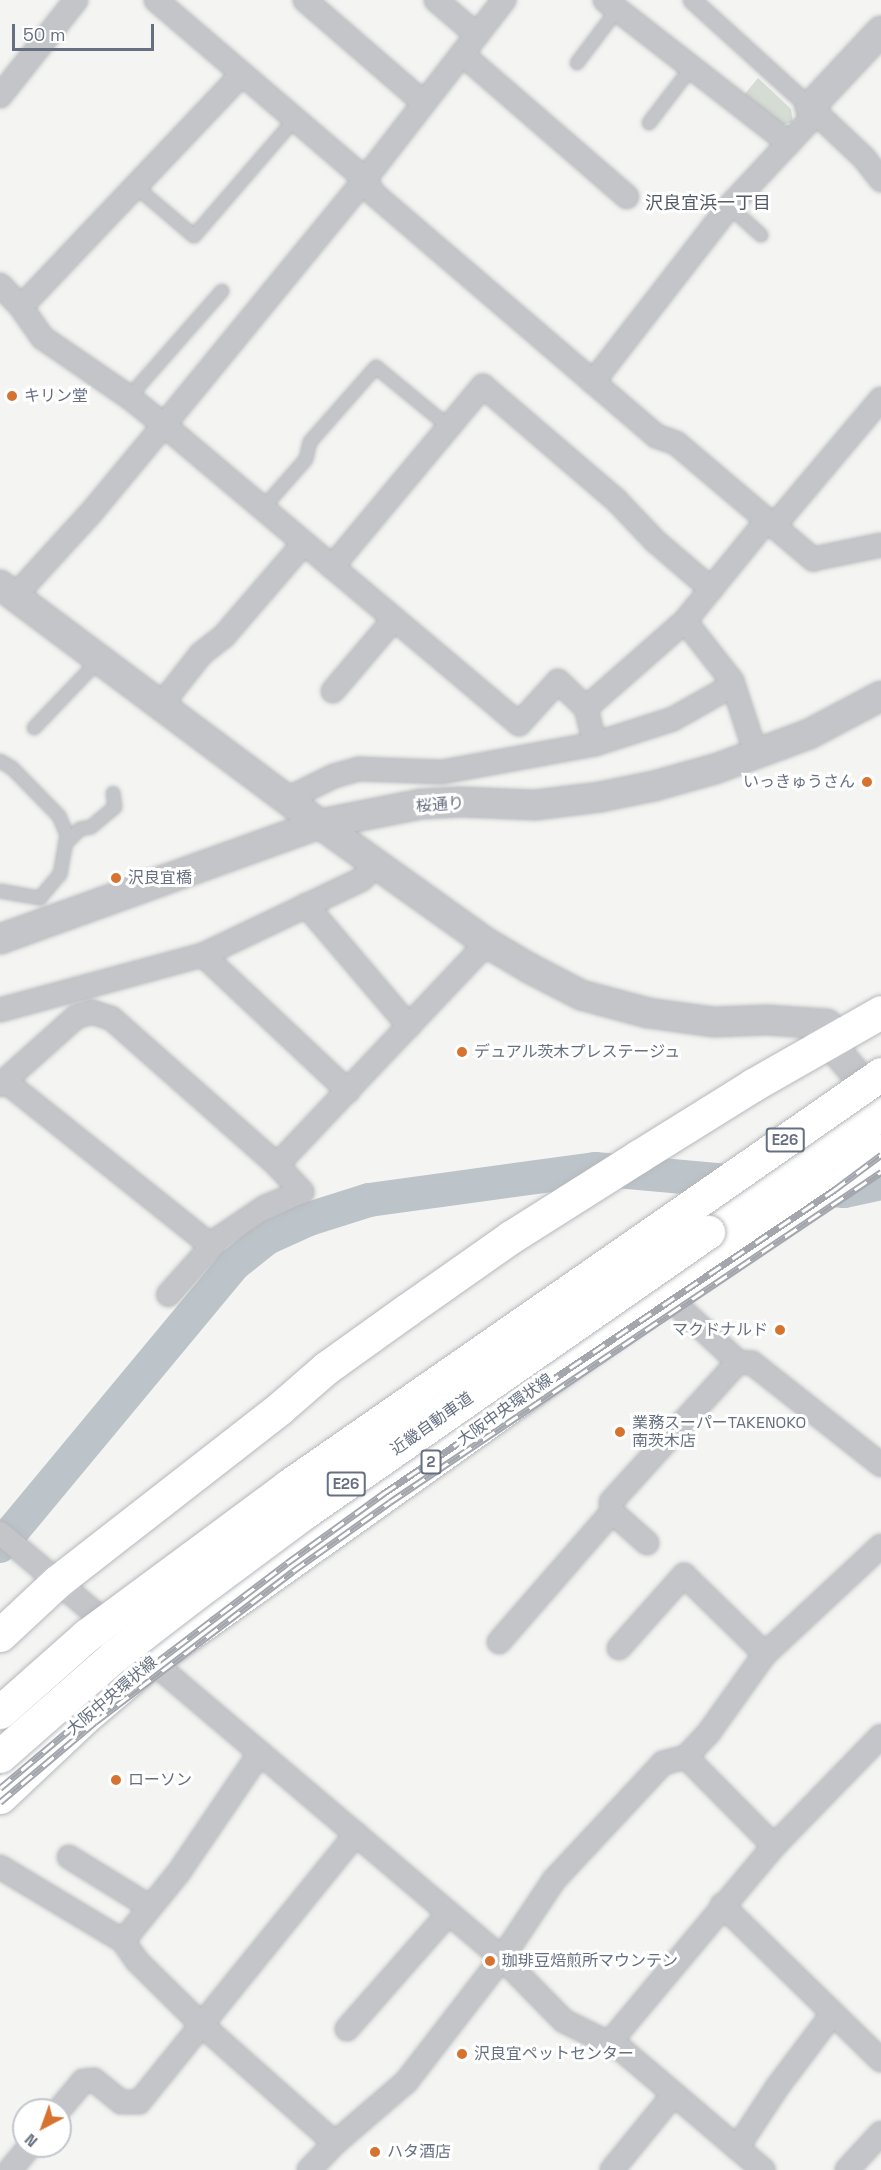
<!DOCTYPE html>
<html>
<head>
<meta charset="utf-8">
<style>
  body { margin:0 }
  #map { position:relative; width:881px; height:2170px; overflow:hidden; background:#f4f5f2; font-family:"Space Grotesk","Noto Sans JP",sans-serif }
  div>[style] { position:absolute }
  .green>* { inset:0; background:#d5dcd3 }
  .river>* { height:34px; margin:-17px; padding:0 17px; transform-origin:17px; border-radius:17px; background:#bcc4c9 }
  .roads { filter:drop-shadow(0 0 2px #b6b8bc) drop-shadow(0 0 2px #b6b8bc) }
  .service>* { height:12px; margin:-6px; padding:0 6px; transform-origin:6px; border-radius:6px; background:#c3c5c9 }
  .pedestrian>* { height:16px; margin:-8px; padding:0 8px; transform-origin:8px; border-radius:8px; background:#c3c5c9 }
  .minor>* { height:22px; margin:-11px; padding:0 11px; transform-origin:11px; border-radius:11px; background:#c3c5c9 }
  .tertiary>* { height:28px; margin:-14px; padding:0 14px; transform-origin:14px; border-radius:14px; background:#c3c5c9 }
  .primary>* { height:33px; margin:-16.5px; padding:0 16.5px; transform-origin:16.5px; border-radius:16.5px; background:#fff }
  .motorway>* { height:33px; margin:-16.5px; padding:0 16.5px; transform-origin:16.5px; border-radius:16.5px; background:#fff }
  .rail>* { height:7px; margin-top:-3.5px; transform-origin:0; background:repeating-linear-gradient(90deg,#fff 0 14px,#a3a7ad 0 28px); box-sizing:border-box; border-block:2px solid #a3a7ad }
  .bridges { filter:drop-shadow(0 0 2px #b5b7bb) drop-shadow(0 0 2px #b5b7bb) }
  .motorway-bridge>* { height:33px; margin:-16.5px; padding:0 16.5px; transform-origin:16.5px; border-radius:16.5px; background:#fff }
  .dots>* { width:16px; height:16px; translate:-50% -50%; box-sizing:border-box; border:3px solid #fff; border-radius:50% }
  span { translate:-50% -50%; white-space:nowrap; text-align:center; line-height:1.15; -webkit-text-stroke:6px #fff; paint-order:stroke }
  .shield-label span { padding:2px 4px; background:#fff; border:2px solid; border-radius:4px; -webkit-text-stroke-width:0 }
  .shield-label { font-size:15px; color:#667081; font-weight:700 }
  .poi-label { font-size:16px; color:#667081 }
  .left { translate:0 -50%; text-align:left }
  .right { translate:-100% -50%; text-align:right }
  .street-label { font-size:16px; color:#667081 }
  .neighbourhood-label { font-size:18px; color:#545b66 }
  .north { position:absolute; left:12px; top:2098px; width:60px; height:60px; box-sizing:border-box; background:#fff; border:2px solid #c2c6cd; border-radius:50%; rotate:221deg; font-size:16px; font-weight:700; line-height:24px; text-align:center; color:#667081 }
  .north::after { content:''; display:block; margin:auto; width:21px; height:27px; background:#d67331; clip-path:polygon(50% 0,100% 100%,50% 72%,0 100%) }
  .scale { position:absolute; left:12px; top:24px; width:142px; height:27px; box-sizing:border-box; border:3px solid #667081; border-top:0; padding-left:8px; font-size:18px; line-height:21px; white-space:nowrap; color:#667081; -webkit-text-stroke:4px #fff; paint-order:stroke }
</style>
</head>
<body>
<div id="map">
  <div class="green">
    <i style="clip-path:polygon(758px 78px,791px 109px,793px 122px,778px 126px,743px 96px)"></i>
  </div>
  <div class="river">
    <i style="left:806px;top:1187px;width:38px;rotate:6deg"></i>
    <i style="left:844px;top:1191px;width:38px;rotate:-12deg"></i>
    <i style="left:0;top:1546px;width:365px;rotate:-50.3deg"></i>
    <i style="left:233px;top:1265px;width:43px;rotate:-38.5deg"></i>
    <i style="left:267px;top:1238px;width:46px;rotate:-24.3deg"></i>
    <i style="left:309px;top:1219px;width:63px;rotate:-17.6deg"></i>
    <i style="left:369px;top:1200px;width:228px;rotate:-7.8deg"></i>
    <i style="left:595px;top:1169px;width:155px;rotate:5.2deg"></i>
  </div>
  <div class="roads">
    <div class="service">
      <i style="left:577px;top:63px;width:66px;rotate:-53deg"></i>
      <i style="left:649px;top:123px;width:69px;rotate:-52.6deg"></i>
      <i style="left:135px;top:186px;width:77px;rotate:40.3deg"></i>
      <i style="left:194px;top:236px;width:155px;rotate:-49.2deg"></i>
      <i style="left:730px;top:207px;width:42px;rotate:42.1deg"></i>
      <i style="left:129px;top:397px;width:141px;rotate:-48.7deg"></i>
      <i style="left:263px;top:508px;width:65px;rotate:-48.7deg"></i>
      <i style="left:306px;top:459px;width:17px;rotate:-77deg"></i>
      <i style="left:310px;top:442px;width:100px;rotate:-48.7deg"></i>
      <i style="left:376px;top:367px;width:94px;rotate:39.4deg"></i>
      <i style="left:34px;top:728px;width:95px;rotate:-46.3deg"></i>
      <i style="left:0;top:761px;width:14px;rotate:30deg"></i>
      <i style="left:12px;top:768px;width:67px;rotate:45.6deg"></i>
      <i style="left:59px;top:816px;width:21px;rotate:67deg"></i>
      <i style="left:67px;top:835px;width:40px;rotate:100deg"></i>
      <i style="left:60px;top:874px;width:31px;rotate:130deg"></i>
      <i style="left:65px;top:844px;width:21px;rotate:-45deg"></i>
      <i style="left:80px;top:829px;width:11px;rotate:-10deg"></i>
      <i style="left:91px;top:827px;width:31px;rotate:-40deg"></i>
      <i style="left:115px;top:807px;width:14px;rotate:-98deg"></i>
      <i style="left:0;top:891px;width:41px;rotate:9.9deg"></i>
    </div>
    <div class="pedestrian">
      <i style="left:692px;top:0;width:159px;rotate:42.2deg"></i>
    </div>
    <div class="minor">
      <i style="left:156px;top:0;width:275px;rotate:40.6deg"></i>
      <i style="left:365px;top:179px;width:17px;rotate:59deg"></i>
      <i style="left:374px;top:194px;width:372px;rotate:40.6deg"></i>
      <i style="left:656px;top:436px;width:21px;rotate:19deg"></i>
      <i style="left:676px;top:443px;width:180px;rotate:40.3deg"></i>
      <i style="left:813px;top:559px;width:69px;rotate:-11.6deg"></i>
      <i style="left:305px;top:0;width:157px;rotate:40.9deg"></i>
      <i style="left:436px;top:0;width:54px;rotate:40.5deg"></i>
      <i style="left:605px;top:0;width:233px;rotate:37.9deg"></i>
      <i style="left:462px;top:54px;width:218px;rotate:40.9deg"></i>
      <i style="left:0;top:96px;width:122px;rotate:-51.6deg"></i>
      <i style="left:810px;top:107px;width:74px;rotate:43.4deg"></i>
      <i style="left:864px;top:158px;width:28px;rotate:52deg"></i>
      <i style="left:0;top:285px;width:30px;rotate:46deg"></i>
      <i style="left:21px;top:307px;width:38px;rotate:55deg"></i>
      <i style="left:43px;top:338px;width:104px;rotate:34.5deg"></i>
      <i style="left:129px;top:397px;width:45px;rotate:38.7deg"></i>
      <i style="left:164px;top:425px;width:464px;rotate:40.1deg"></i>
      <i style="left:519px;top:724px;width:58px;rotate:-47.8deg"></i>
      <i style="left:558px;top:681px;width:39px;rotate:44deg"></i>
      <i style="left:21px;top:307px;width:321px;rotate:-46.5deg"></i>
      <i style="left:593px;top:382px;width:219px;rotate:-52.2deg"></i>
      <i style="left:727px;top:209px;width:130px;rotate:-46.9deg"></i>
      <i style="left:774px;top:526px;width:166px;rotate:-49.9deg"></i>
      <i style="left:332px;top:567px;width:236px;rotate:-50.2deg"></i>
      <i style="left:483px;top:386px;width:175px;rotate:40.6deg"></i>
      <i style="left:616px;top:500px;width:57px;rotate:46.4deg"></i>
      <i style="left:655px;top:541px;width:74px;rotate:40.6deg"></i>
      <i style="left:15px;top:596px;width:111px;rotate:-47.6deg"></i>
      <i style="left:90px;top:514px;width:116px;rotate:-50.3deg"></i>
      <i style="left:164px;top:425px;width:318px;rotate:-50.7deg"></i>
      <i style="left:365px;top:179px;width:227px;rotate:-52.2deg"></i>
      <i style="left:333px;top:691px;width:94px;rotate:-49.7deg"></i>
      <i style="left:161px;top:705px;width:65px;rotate:-51.9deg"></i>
      <i style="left:201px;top:654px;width:29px;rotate:-38deg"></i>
      <i style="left:224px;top:636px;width:123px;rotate:-49.3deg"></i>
      <i style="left:595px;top:744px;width:37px;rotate:-104deg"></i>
      <i style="left:586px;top:708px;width:132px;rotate:-41.3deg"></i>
      <i style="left:756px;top:754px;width:77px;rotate:-108.2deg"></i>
      <i style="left:732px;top:681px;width:76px;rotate:-128.1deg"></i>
      <i style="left:685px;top:621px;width:130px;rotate:-50.9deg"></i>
      <i style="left:287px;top:799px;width:52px;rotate:-26.1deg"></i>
      <i style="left:334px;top:776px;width:26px;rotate:-16deg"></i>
      <i style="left:359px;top:769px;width:83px;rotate:2.1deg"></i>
      <i style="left:442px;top:772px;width:156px;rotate:-10.4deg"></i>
      <i style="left:595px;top:744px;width:82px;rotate:-17.8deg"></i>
      <i style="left:673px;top:719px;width:69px;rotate:-29.5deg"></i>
      <i style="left:306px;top:905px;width:159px;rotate:49.6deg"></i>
      <i style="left:203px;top:955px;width:199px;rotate:43.2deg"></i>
      <i style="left:0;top:1010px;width:210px;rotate:-15.2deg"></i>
      <i style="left:203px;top:955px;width:176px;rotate:-25.5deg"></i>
      <i style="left:362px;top:879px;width:23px;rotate:-49deg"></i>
      <i style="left:5px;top:1081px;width:265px;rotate:38.6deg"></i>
      <i style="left:0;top:1085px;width:102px;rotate:-41.8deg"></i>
      <i style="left:76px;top:1017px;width:17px;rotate:-17deg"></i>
      <i style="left:92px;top:1012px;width:20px;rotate:18deg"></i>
      <i style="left:111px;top:1018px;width:222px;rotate:41.5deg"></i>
      <i style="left:277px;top:1165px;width:37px;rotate:47deg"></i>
      <i style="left:302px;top:1192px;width:40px;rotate:158deg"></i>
      <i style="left:265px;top:1207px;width:55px;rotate:146deg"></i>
      <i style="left:219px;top:1238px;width:76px;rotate:131.8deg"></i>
      <i style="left:277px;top:1165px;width:306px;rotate:-46.6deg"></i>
      <i style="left:666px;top:1295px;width:98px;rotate:42.9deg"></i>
      <i style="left:738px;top:1362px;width:14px;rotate:4deg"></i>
      <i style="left:752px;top:1363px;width:164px;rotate:38.3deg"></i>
      <i style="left:0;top:1533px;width:152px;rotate:40.2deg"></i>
      <i style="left:647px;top:1543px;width:47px;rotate:-138.5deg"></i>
      <i style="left:612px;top:1512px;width:10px;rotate:-96deg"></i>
      <i style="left:611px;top:1502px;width:189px;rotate:-47.8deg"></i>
      <i style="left:499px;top:1642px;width:172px;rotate:-49deg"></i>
      <i style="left:619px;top:1648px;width:98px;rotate:-48.3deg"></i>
      <i style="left:684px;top:1575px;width:113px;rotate:44.3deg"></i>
      <i style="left:141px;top:1652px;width:473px;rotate:40.3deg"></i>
      <i style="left:502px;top:1958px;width:88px;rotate:45.5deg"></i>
      <i style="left:564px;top:2021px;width:64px;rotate:26.2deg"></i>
      <i style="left:621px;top:2049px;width:187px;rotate:40.4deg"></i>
      <i style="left:686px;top:1757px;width:125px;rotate:45.3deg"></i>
      <i style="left:69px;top:1857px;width:95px;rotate:31.7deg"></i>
      <i style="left:0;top:1867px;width:144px;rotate:31deg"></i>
      <i style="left:123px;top:1941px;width:24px;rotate:55deg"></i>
      <i style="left:137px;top:1961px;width:93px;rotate:44.6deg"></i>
      <i style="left:203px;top:2026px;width:176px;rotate:41.6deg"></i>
      <i style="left:722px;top:1905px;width:222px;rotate:44.3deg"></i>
      <i style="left:123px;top:1941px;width:89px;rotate:-50.9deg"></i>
      <i style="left:179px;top:1872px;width:144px;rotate:-55.8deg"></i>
      <i style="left:347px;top:2029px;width:154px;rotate:-48.7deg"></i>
      <i style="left:610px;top:2042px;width:256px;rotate:-50.1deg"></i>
      <i style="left:774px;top:1846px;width:153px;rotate:-45.8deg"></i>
      <i style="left:59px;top:2110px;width:38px;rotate:-50deg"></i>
      <i style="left:83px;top:2081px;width:11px;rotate:-5deg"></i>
      <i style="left:94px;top:2080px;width:35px;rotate:39deg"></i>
      <i style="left:121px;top:2102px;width:18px"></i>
      <i style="left:139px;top:2102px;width:345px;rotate:-51deg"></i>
      <i style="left:737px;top:2148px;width:74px;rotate:-56.5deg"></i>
      <i style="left:778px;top:2086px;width:91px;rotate:-53deg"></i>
      <i style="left:10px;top:2170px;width:31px;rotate:-50deg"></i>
      <i style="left:309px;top:2170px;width:37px;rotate:-46deg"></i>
      <i style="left:335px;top:2143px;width:94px;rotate:-40.7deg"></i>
      <i style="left:406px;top:2082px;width:157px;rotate:-52.3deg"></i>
      <i style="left:502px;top:1958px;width:94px;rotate:-56.3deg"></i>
      <i style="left:554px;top:1880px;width:160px;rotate:-47deg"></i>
      <i style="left:663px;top:1763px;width:24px;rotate:-15deg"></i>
      <i style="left:686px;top:1757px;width:35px;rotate:-47deg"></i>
      <i style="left:710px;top:1731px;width:95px;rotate:-54.5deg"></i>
      <i style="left:765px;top:1654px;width:158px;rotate:-43deg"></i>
      <i style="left:612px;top:2170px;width:98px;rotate:-50.8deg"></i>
      <i style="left:847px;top:2170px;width:50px;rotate:-47.4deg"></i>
    </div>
    <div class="tertiary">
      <i style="left:810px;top:107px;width:104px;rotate:-46.9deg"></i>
      <i style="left:0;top:585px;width:399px;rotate:36.8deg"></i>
      <i style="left:320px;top:824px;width:205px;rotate:35.5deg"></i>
      <i style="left:487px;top:943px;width:49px;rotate:30.8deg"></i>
      <i style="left:529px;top:968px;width:59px;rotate:27.4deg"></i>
      <i style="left:581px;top:995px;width:69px;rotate:15deg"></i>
      <i style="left:648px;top:1013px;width:67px;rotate:7.8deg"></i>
      <i style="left:714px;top:1022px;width:53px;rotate:-2.2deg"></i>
      <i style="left:767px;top:1020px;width:60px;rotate:3.8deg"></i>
      <i style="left:827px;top:1024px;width:19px;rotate:81deg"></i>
      <i style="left:830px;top:1043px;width:78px;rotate:50.2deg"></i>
      <i style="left:0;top:939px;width:340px;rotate:-19.8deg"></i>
      <i style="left:320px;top:824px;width:103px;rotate:-11.2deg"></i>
      <i style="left:421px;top:804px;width:40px;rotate:-2.9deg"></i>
      <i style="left:461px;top:802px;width:74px;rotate:2.3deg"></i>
      <i style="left:535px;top:805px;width:65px;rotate:-7deg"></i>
      <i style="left:600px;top:797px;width:55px;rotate:-11.5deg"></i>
      <i style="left:654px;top:786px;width:63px;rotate:-15.6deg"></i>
      <i style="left:715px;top:769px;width:100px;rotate:-20.4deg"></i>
      <i style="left:809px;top:734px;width:81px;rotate:-27.8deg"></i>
    </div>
    <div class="primary">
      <i style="left:0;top:1635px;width:79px;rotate:-43deg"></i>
      <i style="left:58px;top:1581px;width:281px;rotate:-37.9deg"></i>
      <i style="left:280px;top:1408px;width:61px;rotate:-41deg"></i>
      <i style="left:326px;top:1368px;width:100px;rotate:-35.6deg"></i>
      <i style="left:407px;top:1310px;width:127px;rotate:-35.1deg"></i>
      <i style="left:511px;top:1237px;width:151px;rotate:-32.3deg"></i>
      <i style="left:639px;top:1156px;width:134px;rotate:-31.9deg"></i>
      <i style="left:753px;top:1085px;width:147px;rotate:-29.7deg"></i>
      <i style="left:0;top:1797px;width:117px;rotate:-43.3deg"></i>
      <i style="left:85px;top:1717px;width:87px;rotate:-40.3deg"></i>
      <i style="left:151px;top:1661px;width:632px;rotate:-35.4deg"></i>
      <i style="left:666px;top:1295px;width:259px;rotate:-34deg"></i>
    </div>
    <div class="motorway">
      <i style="left:708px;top:1232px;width:210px;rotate:-34.5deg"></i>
    </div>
  </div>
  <div class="rail">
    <i style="left:0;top:1788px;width:114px;rotate:-40deg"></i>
    <i style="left:87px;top:1715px;width:251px;rotate:-37.2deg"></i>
    <i style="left:287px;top:1563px;width:120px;rotate:-35.8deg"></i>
    <i style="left:384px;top:1493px;width:543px;rotate:-33.95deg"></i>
    <i style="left:834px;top:1190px;width:59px;rotate:-36.7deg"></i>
    <i style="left:0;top:1802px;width:124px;rotate:-40.1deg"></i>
    <i style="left:95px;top:1722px;width:249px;rotate:-37.3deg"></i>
    <i style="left:293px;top:1571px;width:119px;rotate:-35.4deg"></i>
    <i style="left:390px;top:1502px;width:592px;rotate:-33.9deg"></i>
  </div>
  <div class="bridges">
    <div class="motorway-bridge">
      <i style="left:0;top:1712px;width:116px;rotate:-41.5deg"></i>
      <i style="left:87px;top:1635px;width:250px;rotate:-36.5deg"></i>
      <i style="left:288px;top:1486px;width:722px;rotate:-34.79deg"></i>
      <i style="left:0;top:1756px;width:152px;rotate:-41.3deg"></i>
      <i style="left:114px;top:1656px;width:98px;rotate:-37.6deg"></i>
      <i style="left:192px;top:1596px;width:141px;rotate:-36.6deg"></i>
      <i style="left:305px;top:1512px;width:491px;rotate:-34.8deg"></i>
    </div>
  </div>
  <div class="dots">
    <i style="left:12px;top:396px;background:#d67331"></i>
    <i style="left:867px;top:782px;background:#d67331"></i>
    <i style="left:116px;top:878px;background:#d67331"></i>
    <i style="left:462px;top:1052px;background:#d67331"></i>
    <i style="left:780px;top:1330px;background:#d67331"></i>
    <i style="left:620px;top:1432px;background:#d67331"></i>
    <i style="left:116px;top:1780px;background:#d67331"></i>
    <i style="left:490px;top:1961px;background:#d67331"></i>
    <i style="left:462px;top:2054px;background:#d67331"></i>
    <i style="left:375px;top:2152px;background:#d67331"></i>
  </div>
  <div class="shield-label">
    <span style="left:785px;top:1140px">E26</span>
    <span style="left:431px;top:1462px">2</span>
    <span style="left:346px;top:1484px">E26</span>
  </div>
  <div class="poi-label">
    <span class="left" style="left:24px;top:396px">キリン堂</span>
    <span class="right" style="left:855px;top:782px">いっきゅうさん</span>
    <span class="left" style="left:128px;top:878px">沢良宜橋</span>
    <span class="left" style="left:474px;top:1052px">デュアル茨木プレステージュ</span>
    <span class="right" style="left:768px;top:1330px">マクドナルド</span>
    <span class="left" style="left:632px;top:1432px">業務スーパーTAKENOKO<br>南茨木店</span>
    <span class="left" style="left:128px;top:1780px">ローソン</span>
    <span class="left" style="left:502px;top:1961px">珈琲豆焙煎所マウンテン</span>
    <span class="left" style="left:474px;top:2054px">沢良宜ペットセンター</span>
    <span class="left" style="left:387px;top:2152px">ハタ酒店</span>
  </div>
  <div class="street-label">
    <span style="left:440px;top:805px;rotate:-4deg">桜通り</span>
    <span style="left:505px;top:1410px;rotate:-35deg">大阪中央環状線</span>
    <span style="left:432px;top:1424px;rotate:-35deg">近畿自動車道</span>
    <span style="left:112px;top:1696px;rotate:-40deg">大阪中央環状線</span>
  </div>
  <div class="neighbourhood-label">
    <span style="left:708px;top:203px">沢良宜浜一丁目</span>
  </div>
  <div class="north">N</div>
  <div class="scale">50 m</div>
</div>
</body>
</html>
